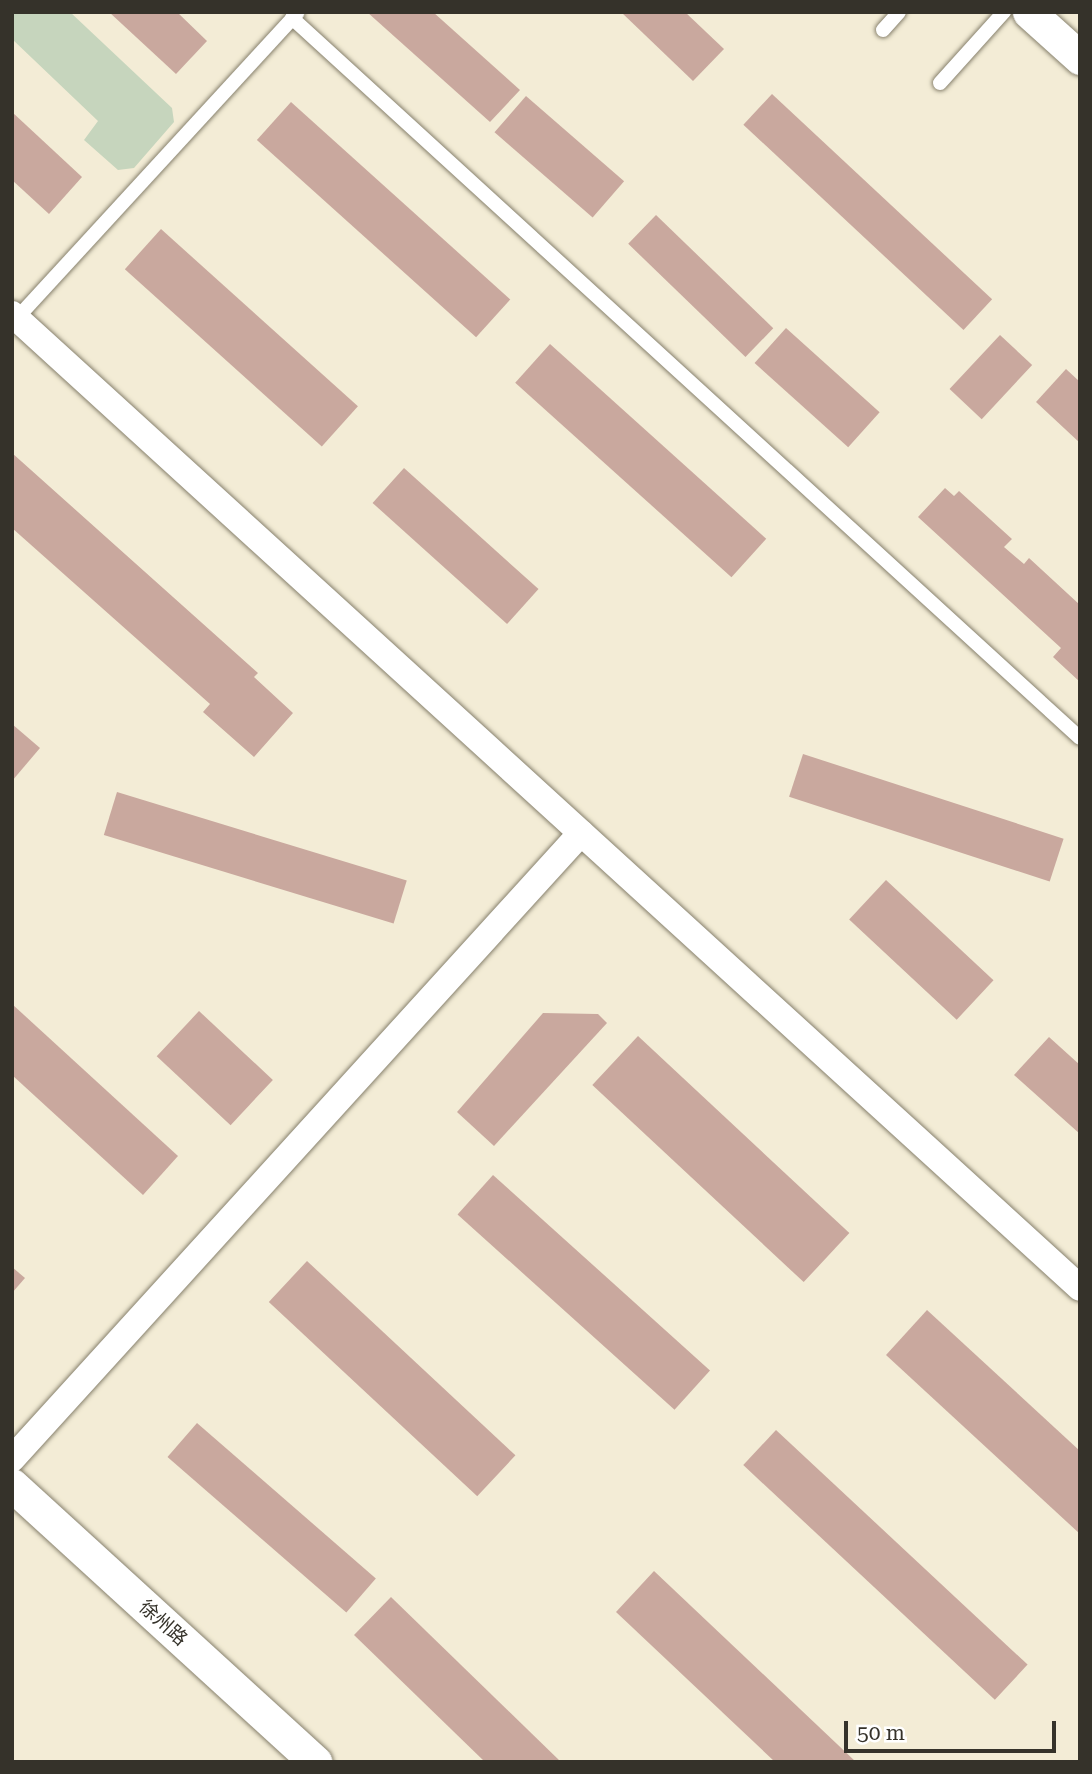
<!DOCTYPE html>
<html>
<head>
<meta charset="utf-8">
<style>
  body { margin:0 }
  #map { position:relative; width:1092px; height:1774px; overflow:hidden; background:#f3ecd6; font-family:"Roboto Serif","Noto Sans SC",serif }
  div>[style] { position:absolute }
  .green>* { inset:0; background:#c6d5bd }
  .building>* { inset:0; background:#c9a89e; transform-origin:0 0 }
  .roads { filter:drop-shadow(0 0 2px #87816d) drop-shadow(0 0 2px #87816d) }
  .service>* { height:14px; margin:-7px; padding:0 7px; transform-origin:7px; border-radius:7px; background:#fff }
  .minor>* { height:26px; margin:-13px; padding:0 13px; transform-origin:13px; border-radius:13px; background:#fff }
  .tertiary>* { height:33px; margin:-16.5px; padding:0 16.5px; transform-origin:16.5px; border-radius:16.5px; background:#fff }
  span { translate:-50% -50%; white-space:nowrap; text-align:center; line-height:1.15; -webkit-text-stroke:6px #fff; paint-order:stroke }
  .street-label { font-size:19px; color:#35322a }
  .frame { position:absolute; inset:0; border:14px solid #35322a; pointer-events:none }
  .scale { position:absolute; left:844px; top:1721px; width:212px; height:32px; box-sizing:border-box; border:4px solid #35322a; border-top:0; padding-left:9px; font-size:21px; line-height:24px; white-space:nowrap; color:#35322a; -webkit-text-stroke:5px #fff; paint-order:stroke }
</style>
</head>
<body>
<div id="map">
  <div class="green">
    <i style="clip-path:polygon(12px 12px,70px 12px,172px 108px,174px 122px,134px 168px,118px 170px,84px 140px,98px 121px,12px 39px)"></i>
  </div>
  <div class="building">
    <i style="clip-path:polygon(109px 12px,177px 12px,207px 41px,176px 74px)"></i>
    <i style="clip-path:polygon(367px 12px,433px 12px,520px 90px,490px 122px)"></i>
    <i style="clip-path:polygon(621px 12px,685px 12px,724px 49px,693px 81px)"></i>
    <i style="left:772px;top:94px;width:301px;height:42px;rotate:43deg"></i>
    <i style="left:526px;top:96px;width:130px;height:48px;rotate:41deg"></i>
    <i style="left:291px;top:102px;width:295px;height:51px;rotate:42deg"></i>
    <i style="clip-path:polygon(12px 112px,82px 177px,49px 214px,12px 180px)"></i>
    <i style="left:656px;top:215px;width:163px;height:40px;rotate:44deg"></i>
    <i style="left:161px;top:229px;width:265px;height:54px;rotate:42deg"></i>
    <i style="left:786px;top:328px;width:126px;height:47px;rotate:42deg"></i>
    <i style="left:1000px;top:335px;width:44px;height:74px;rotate:43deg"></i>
    <i style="left:550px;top:344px;width:291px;height:52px;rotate:42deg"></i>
    <i style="clip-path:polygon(1066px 369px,1080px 382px,1080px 443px,1036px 402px)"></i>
    <i style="clip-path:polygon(12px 453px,258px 673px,254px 677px,293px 713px,254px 757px,203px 712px,210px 704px,12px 528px)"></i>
    <i style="left:404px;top:468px;width:181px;height:47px;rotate:42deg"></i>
    <i style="clip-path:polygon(945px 488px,954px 496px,959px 491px,1012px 539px,1004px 547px,1024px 564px,1029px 558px,1080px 605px,1080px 682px,1053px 657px,1061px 648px,918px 517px)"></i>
    <i style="clip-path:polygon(12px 724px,40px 748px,12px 781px)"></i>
    <i style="left:803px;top:754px;width:274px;height:45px;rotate:18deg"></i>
    <i style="left:117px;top:792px;width:303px;height:45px;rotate:17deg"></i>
    <i style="left:886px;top:880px;width:147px;height:54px;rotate:43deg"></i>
    <i style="clip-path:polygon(12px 1004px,178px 1156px,143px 1195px,12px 1075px)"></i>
    <i style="left:199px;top:1011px;width:101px;height:62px;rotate:43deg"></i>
    <i style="clip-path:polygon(543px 1013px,598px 1014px,607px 1023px,494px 1146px,457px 1112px)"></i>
    <i style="left:638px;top:1036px;width:289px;height:67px;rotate:43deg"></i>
    <i style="clip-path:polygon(1049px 1037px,1080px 1065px,1080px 1134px,1014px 1075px)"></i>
    <i style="left:493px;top:1175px;width:292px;height:53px;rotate:42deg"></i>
    <i style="left:307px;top:1261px;width:285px;height:56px;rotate:43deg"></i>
    <i style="clip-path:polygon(12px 1267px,25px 1278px,12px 1293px)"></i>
    <i style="clip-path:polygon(927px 1310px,1080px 1451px,1080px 1534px,886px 1355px)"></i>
    <i style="left:197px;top:1423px;width:237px;height:45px;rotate:41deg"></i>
    <i style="left:776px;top:1430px;width:344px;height:48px;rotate:43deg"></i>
    <i style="clip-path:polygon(654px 1571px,856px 1762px,775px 1762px,616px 1612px)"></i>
    <i style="clip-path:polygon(391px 1597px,561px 1762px,485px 1762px,354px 1635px)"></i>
  </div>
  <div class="roads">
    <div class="service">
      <i style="left:292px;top:18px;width:1067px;rotate:42.42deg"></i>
      <i style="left:883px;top:30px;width:24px;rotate:-48deg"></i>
      <i style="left:940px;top:83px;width:96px;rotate:-48deg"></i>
      <i style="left:17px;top:318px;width:414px;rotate:-47.4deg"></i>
    </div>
    <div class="minor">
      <i style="left:12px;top:314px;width:1445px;rotate:42.36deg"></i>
      <i style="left:12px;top:1459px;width:846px;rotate:-47.73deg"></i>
    </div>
    <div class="tertiary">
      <i style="left:1029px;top:12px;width:69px;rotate:42deg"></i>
      <i style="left:12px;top:1485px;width:411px;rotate:42.4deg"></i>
    </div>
  </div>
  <div class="street-label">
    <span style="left:163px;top:1623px;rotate:42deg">徐州路</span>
  </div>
  <div class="frame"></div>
  <div class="scale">50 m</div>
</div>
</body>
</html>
